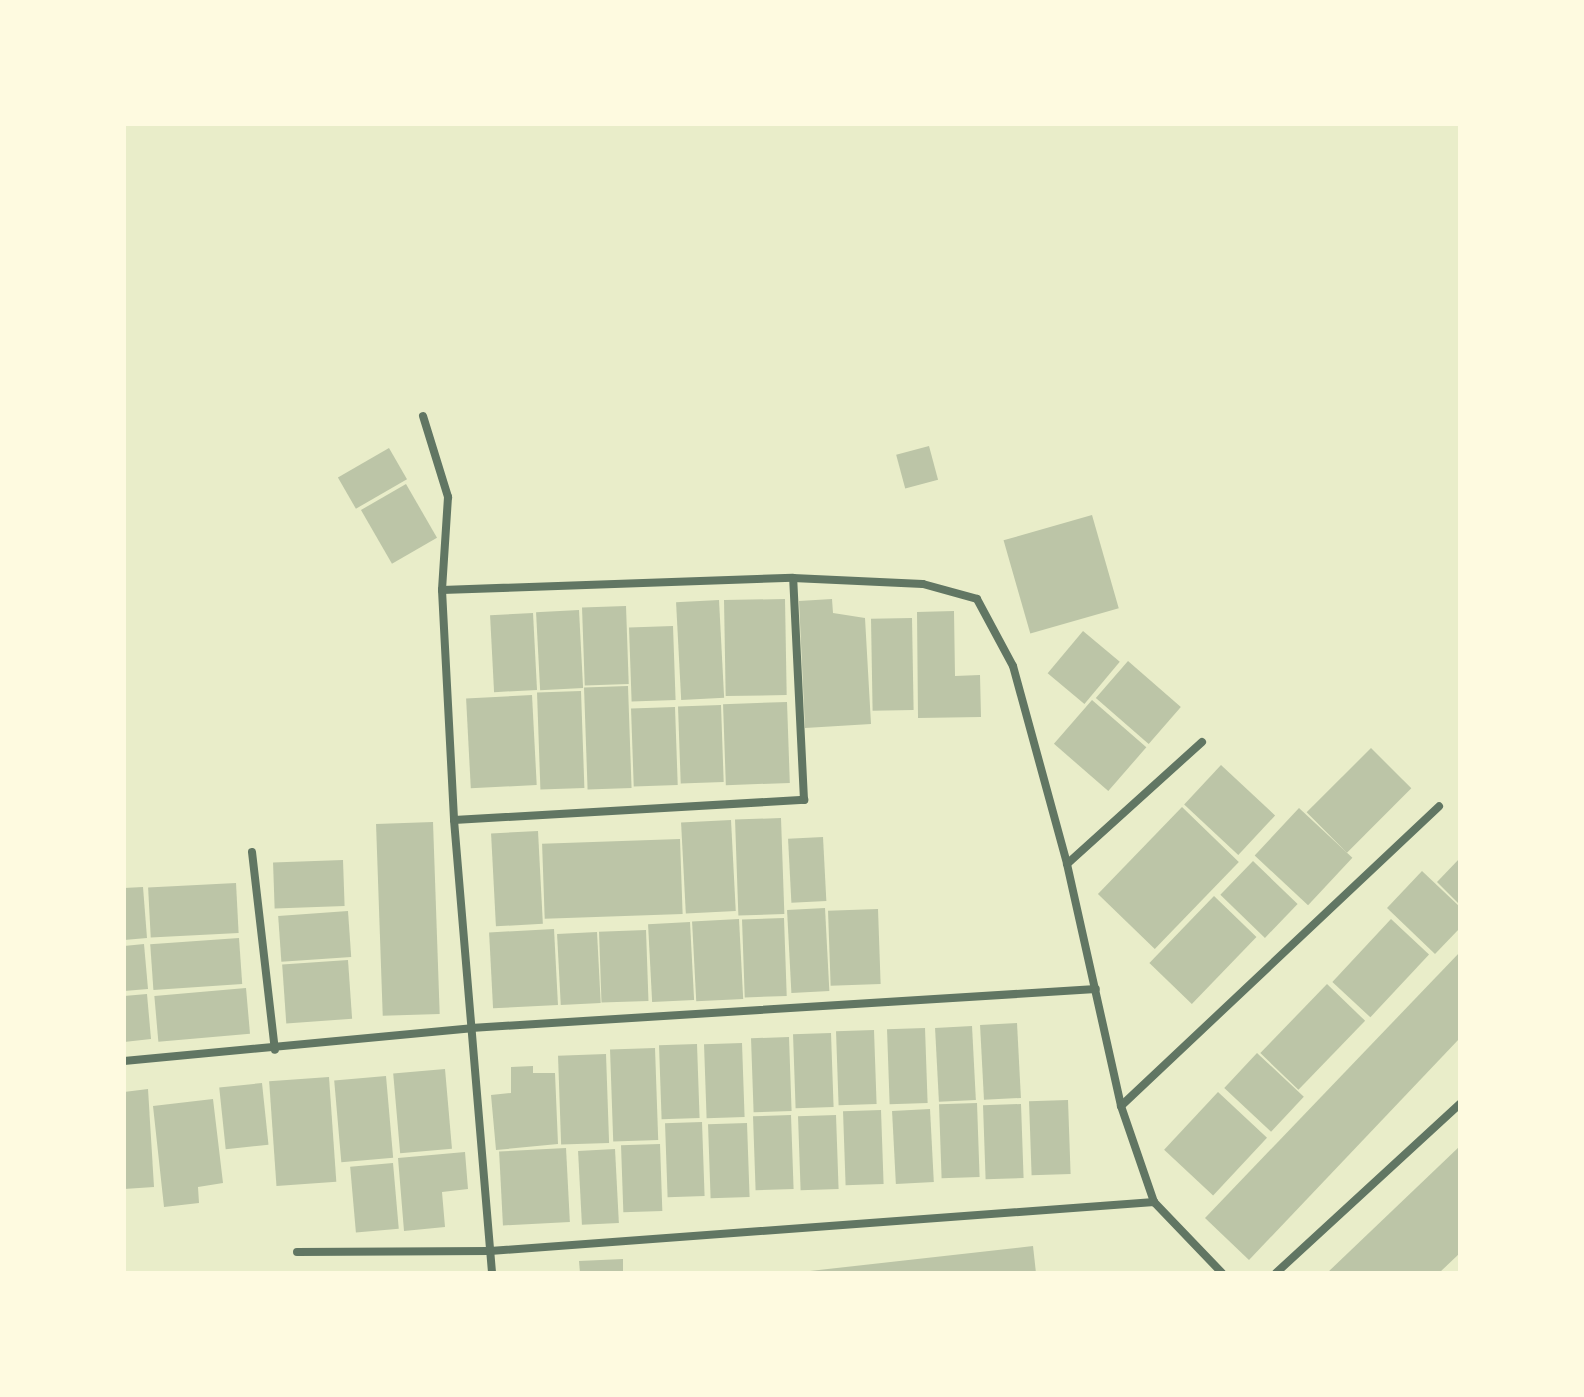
<!DOCTYPE html>
<html>
<head>
<meta charset="utf-8">
<style>
  body { margin:0 }
  #map { position:relative; width:1584px; height:1397px; overflow:hidden; background:#e9edc9; font-family:"Noto Sans",sans-serif }
  div>[style] { position:absolute }
  .building>* { inset:0; background:#bcc5a7; transform-origin:0 0 }
  .minor>* { height:8px; margin:-4px; padding:0 4px; transform-origin:4px; border-radius:4px; background:#617663 }
  span { translate:-50% -50%; white-space:nowrap; text-align:center; line-height:1.15; -webkit-text-stroke:6px #fefae0; paint-order:stroke }
  .frame { position:absolute; inset:0; border:126px solid #fefae0; pointer-events:none }
</style>
</head>
<body>
<div id="map">
  <div class="building">
    <i style="left:929px;top:446px;width:35px;height:34px;rotate:75deg"></i>
    <i style="left:389px;top:448px;width:36px;height:59px;rotate:60deg"></i>
    <i style="left:406px;top:484px;width:62px;height:52px;rotate:60deg"></i>
    <i style="left:1092px;top:515px;width:97px;height:92px;rotate:74deg"></i>
    <i style="left:785px;top:599px;width:96px;height:61px;rotate:89deg"></i>
    <i style="clip-path:polygon(832px 599px,833px 613px,865px 618px,871px 724px,805px 728px,799px 601px)"></i>
    <i style="left:719px;top:600px;width:98px;height:43px;rotate:87deg"></i>
    <i style="left:626px;top:606px;width:78px;height:44px;rotate:88deg"></i>
    <i style="left:579px;top:610px;width:78px;height:43px;rotate:87deg"></i>
    <i style="clip-path:polygon(954px 611px,955px 676px,980px 675px,981px 717px,918px 718px,917px 612px)"></i>
    <i style="left:533px;top:613px;width:77px;height:43px;rotate:87deg"></i>
    <i style="left:912px;top:618px;width:92px;height:41px;rotate:89deg"></i>
    <i style="left:673px;top:626px;width:74px;height:44px;rotate:88deg"></i>
    <i style="left:1083px;top:631px;width:48px;height:55px;rotate:40deg"></i>
    <i style="left:1128px;top:661px;width:70px;height:49px;rotate:41deg"></i>
    <i style="left:628px;top:686px;width:102px;height:44px;rotate:88deg"></i>
    <i style="left:581px;top:691px;width:97px;height:44px;rotate:88deg"></i>
    <i style="left:532px;top:695px;width:90px;height:66px;rotate:87deg"></i>
    <i style="left:1092px;top:700px;width:72px;height:58px;rotate:41deg"></i>
    <i style="left:787px;top:702px;width:81px;height:64px;rotate:88deg"></i>
    <i style="left:721px;top:705px;width:77px;height:43px;rotate:88deg"></i>
    <i style="left:675px;top:707px;width:78px;height:44px;rotate:88deg"></i>
    <i style="left:1371px;top:748px;width:57px;height:91px;rotate:45deg"></i>
    <i style="left:1221px;top:765px;width:74px;height:54px;rotate:43deg"></i>
    <i style="left:1182px;top:807px;width:79px;height:121px;rotate:44deg"></i>
    <i style="left:1299px;top:808px;width:73px;height:65px;rotate:43deg"></i>
    <i style="left:781px;top:818px;width:96px;height:46px;rotate:88deg"></i>
    <i style="left:731px;top:820px;width:91px;height:50px;rotate:87deg"></i>
    <i style="left:433px;top:822px;width:192px;height:57px;rotate:88deg"></i>
    <i style="left:538px;top:831px;width:93px;height:47px;rotate:87deg"></i>
    <i style="left:823px;top:837px;width:64px;height:35px;rotate:87deg"></i>
    <i style="left:680px;top:839px;width:75px;height:138px;rotate:88deg"></i>
    <i style="clip-path:polygon(1460px 858px,1460px 905px,1437px 882px)"></i>
    <i style="left:343px;top:860px;width:46px;height:70px;rotate:88deg"></i>
    <i style="left:1253px;top:861px;width:62px;height:47px;rotate:44deg"></i>
    <i style="clip-path:polygon(1422px 871px,1460px 907px,1460px 928px,1435px 954px,1387px 908px)"></i>
    <i style="left:236px;top:883px;width:50px;height:88px;rotate:87deg"></i>
    <i style="clip-path:polygon(143px 887px,147px 938px,124px 940px,124px 888px)"></i>
    <i style="left:1214px;top:896px;width:59px;height:93px;rotate:44deg"></i>
    <i style="left:825px;top:908px;width:83px;height:38px;rotate:87deg"></i>
    <i style="left:878px;top:909px;width:75px;height:50px;rotate:88deg"></i>
    <i style="left:348px;top:911px;width:46px;height:70px;rotate:86deg"></i>
    <i style="left:784px;top:918px;width:78px;height:42px;rotate:88deg"></i>
    <i style="left:739px;top:919px;width:80px;height:47px;rotate:87deg"></i>
    <i style="left:1391px;top:919px;width:52px;height:86px;rotate:43deg"></i>
    <i style="left:690px;top:922px;width:78px;height:42px;rotate:87deg"></i>
    <i style="left:554px;top:929px;width:76px;height:65px;rotate:87deg"></i>
    <i style="left:646px;top:930px;width:71px;height:47px;rotate:88deg"></i>
    <i style="left:597px;top:932px;width:71px;height:40px;rotate:87deg"></i>
    <i style="left:239px;top:938px;width:46px;height:89px;rotate:86deg"></i>
    <i style="clip-path:polygon(144px 944px,148px 989px,124px 991px,124px 946px)"></i>
    <i style="clip-path:polygon(1460px 952px,1460px 1038px,1249px 1260px,1205px 1218px)"></i>
    <i style="left:348px;top:960px;width:59px;height:66px;rotate:86deg"></i>
    <i style="left:1327px;top:984px;width:53px;height:96px;rotate:44deg"></i>
    <i style="left:246px;top:988px;width:46px;height:92px;rotate:85deg"></i>
    <i style="clip-path:polygon(147px 994px,151px 1039px,124px 1042px,124px 996px)"></i>
    <i style="left:1017px;top:1023px;width:75px;height:37px;rotate:87deg"></i>
    <i style="left:972px;top:1026px;width:74px;height:37px;rotate:87deg"></i>
    <i style="left:925px;top:1028px;width:75px;height:38px;rotate:88deg"></i>
    <i style="left:874px;top:1030px;width:74px;height:38px;rotate:88deg"></i>
    <i style="left:831px;top:1033px;width:74px;height:38px;rotate:88deg"></i>
    <i style="left:789px;top:1037px;width:74px;height:38px;rotate:88deg"></i>
    <i style="left:742px;top:1043px;width:74px;height:38px;rotate:88deg"></i>
    <i style="left:697px;top:1044px;width:74px;height:38px;rotate:88deg"></i>
    <i style="left:655px;top:1048px;width:92px;height:45px;rotate:88deg"></i>
    <i style="left:1257px;top:1053px;width:64px;height:48px;rotate:43deg"></i>
    <i style="left:606px;top:1054px;width:89px;height:48px;rotate:88deg"></i>
    <i style="clip-path:polygon(533px 1066px,533px 1073px,555px 1073px,558px 1144px,496px 1150px,491px 1095px,511px 1093px,511px 1067px)"></i>
    <i style="left:445px;top:1069px;width:80px;height:52px;rotate:85deg"></i>
    <i style="left:386px;top:1076px;width:82px;height:52px;rotate:85deg"></i>
    <i style="left:329px;top:1077px;width:105px;height:60px;rotate:86deg"></i>
    <i style="left:262px;top:1083px;width:62px;height:43px;rotate:84deg"></i>
    <i style="clip-path:polygon(148px 1089px,154px 1187px,124px 1189px,124px 1092px)"></i>
    <i style="left:1218px;top:1092px;width:67px;height:79px;rotate:43deg"></i>
    <i style="clip-path:polygon(213px 1099px,223px 1183px,198px 1187px,199px 1203px,164px 1207px,153px 1106px)"></i>
    <i style="left:1068px;top:1100px;width:74px;height:39px;rotate:88deg"></i>
    <i style="left:977px;top:1103px;width:74px;height:38px;rotate:88deg"></i>
    <i style="left:1021px;top:1104px;width:74px;height:38px;rotate:88deg"></i>
    <i style="left:930px;top:1109px;width:73px;height:38px;rotate:87deg"></i>
    <i style="left:881px;top:1110px;width:74px;height:38px;rotate:88deg"></i>
    <i style="left:791px;top:1115px;width:74px;height:38px;rotate:88deg"></i>
    <i style="left:836px;top:1115px;width:74px;height:38px;rotate:88deg"></i>
    <i style="left:702px;top:1122px;width:74px;height:37px;rotate:88deg"></i>
    <i style="left:747px;top:1123px;width:74px;height:39px;rotate:88deg"></i>
    <i style="left:660px;top:1144px;width:67px;height:39px;rotate:88deg"></i>
    <i style="clip-path:polygon(1460px 1146px,1460px 1253px,1439px 1273px,1327px 1273px)"></i>
    <i style="left:566px;top:1148px;width:74px;height:67px;rotate:87deg"></i>
    <i style="left:615px;top:1149px;width:74px;height:37px;rotate:87deg"></i>
    <i style="clip-path:polygon(465px 1152px,468px 1189px,442px 1192px,445px 1227px,404px 1231px,398px 1158px)"></i>
    <i style="left:393px;top:1163px;width:66px;height:43px;rotate:85deg"></i>
    <i style="clip-path:polygon(1033px 1246px,1036px 1273px,810px 1273px,810px 1271px)"></i>
    <i style="clip-path:polygon(623px 1259px,623px 1273px,580px 1273px,579px 1261px)"></i>
  </div>
  <div class="minor">
    <i style="left:423px;top:416px;width:85px;rotate:72.8deg"></i>
    <i style="left:448px;top:497px;width:93px;rotate:93.7deg"></i>
    <i style="left:442px;top:590px;width:230px;rotate:87deg"></i>
    <i style="left:454px;top:820px;width:455px;rotate:85.2deg"></i>
    <i style="left:442px;top:590px;width:351px;rotate:-2deg"></i>
    <i style="left:793px;top:578px;width:130px;rotate:2.6deg"></i>
    <i style="left:923px;top:584px;width:56px;rotate:15.5deg"></i>
    <i style="left:977px;top:599px;width:76px;rotate:61.8deg"></i>
    <i style="left:1013px;top:666px;width:205px;rotate:74.7deg"></i>
    <i style="left:1067px;top:864px;width:248px;rotate:77.4deg"></i>
    <i style="left:1121px;top:1106px;width:102px;rotate:71deg"></i>
    <i style="left:1154px;top:1202px;width:98px;rotate:46.2deg"></i>
    <i style="left:454px;top:820px;width:351px;rotate:-3.3deg"></i>
    <i style="left:804px;top:800px;width:222px;rotate:-92.8deg"></i>
    <i style="left:252px;top:852px;width:199px;rotate:83.4deg"></i>
    <i style="left:1067px;top:864px;width:182px;rotate:-42.1deg"></i>
    <i style="left:124px;top:1061px;width:349px;rotate:-5.4deg"></i>
    <i style="left:471px;top:1028px;width:626px;rotate:-3.57deg"></i>
    <i style="left:1121px;top:1106px;width:437px;rotate:-43.3deg"></i>
    <i style="left:297px;top:1252px;width:193px;rotate:-0.3deg"></i>
    <i style="left:490px;top:1251px;width:666px;rotate:-4.22deg"></i>
    <i style="left:1276px;top:1273px;width:250px;rotate:-42.6deg"></i>
  </div>
  <div class="frame"></div>
</div>
</body>
</html>
